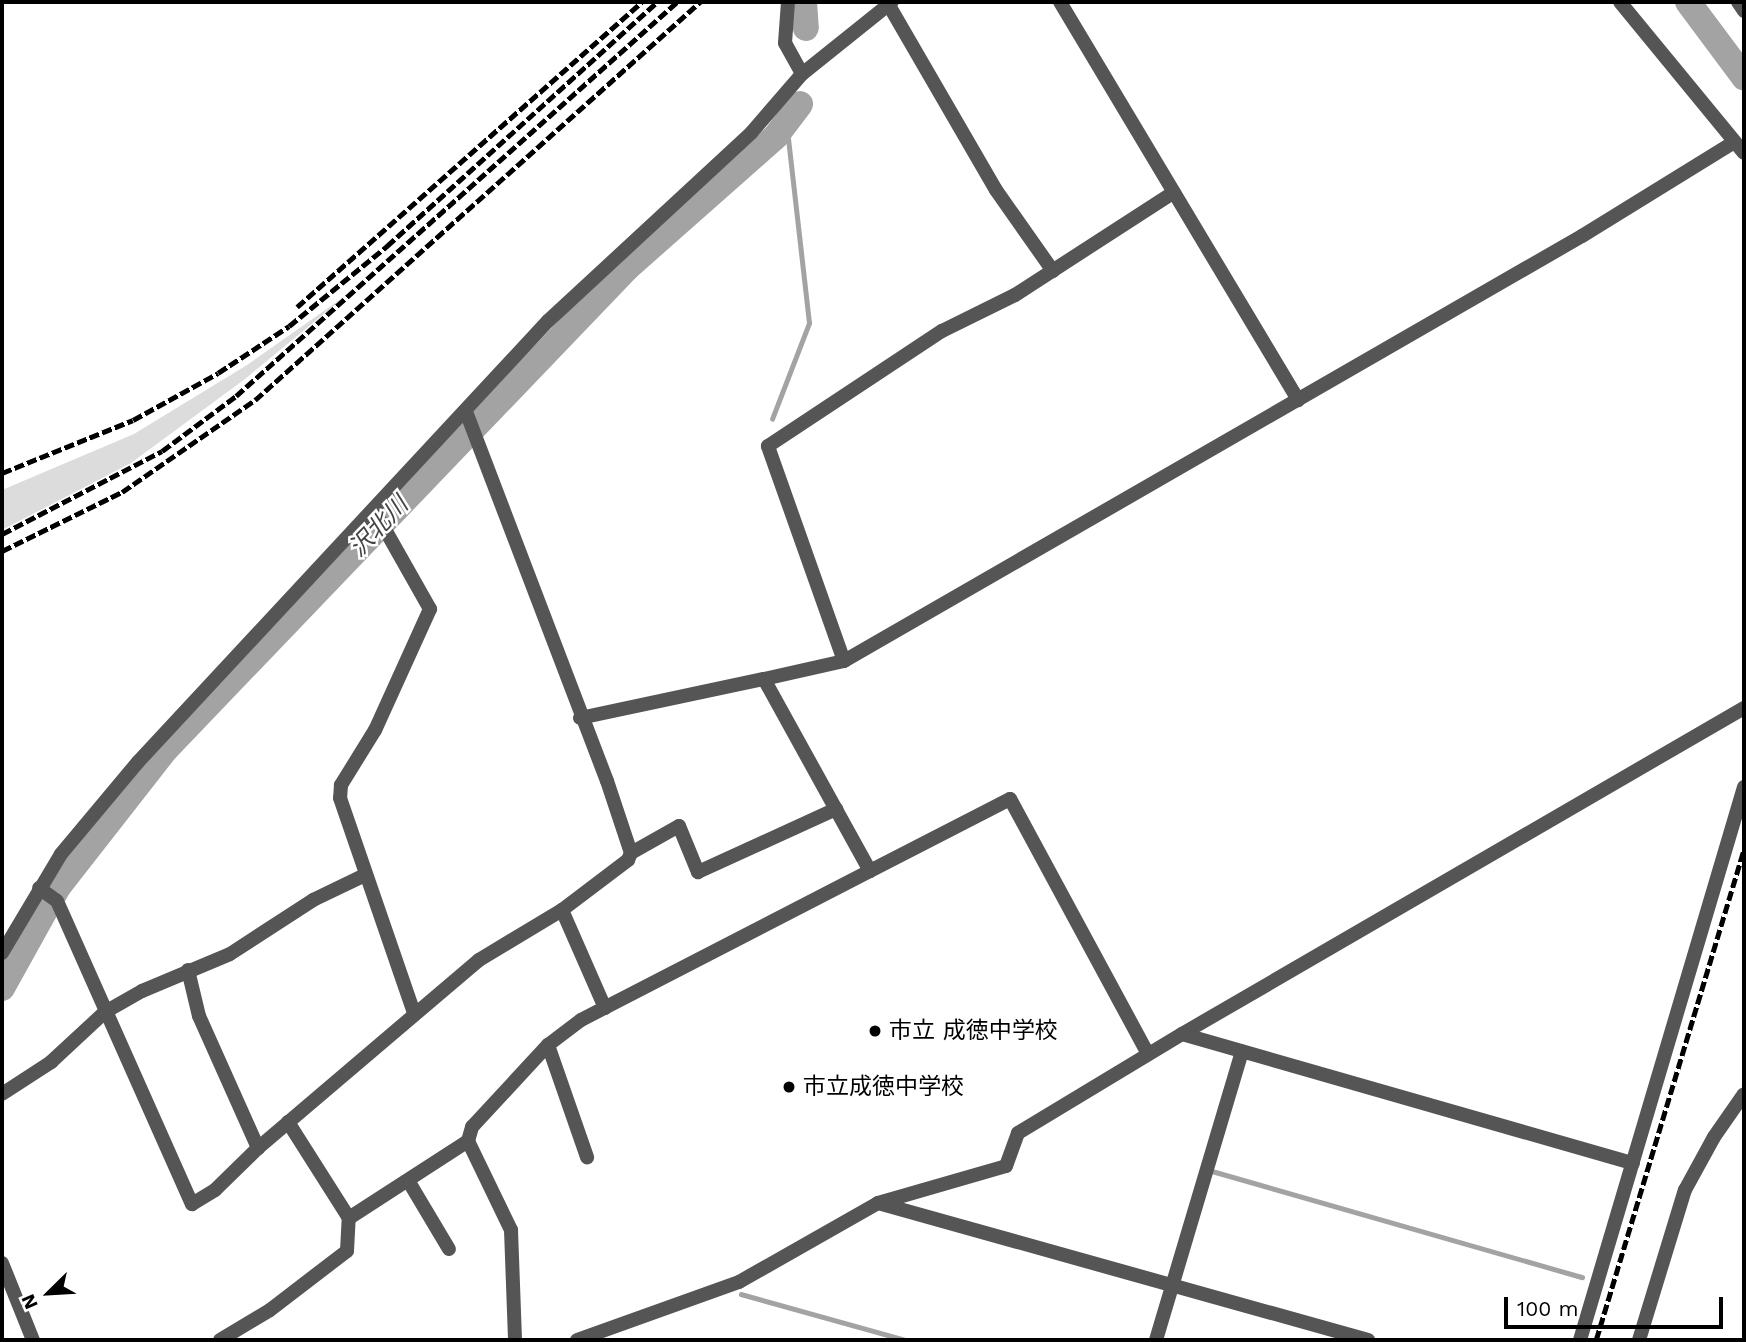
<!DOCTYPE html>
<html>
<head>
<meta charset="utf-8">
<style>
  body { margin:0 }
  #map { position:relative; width:1746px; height:1342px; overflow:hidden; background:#fff; font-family:"Work Sans","Noto Sans JP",sans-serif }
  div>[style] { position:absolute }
  .green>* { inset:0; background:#dcdcdc }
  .stream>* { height:4.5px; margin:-2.25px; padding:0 2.25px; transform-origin:2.25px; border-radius:2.25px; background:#a3a3a3 }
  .river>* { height:26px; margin:-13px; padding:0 13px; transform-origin:13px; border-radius:13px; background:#a3a3a3 }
  .minor>* { height:14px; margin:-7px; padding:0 7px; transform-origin:7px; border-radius:7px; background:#555 }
  .tertiary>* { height:14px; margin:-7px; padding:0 7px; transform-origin:7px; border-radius:7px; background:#555 }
  .rail>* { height:4.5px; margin-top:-2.25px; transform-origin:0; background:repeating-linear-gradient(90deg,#000 0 10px,transparent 0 13.5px) }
  .dots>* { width:19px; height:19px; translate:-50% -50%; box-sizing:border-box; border:4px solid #fff; border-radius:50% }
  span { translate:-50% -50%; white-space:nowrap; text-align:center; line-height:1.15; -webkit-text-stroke:5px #fff; paint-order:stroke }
  .poi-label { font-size:23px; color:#000 }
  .left { translate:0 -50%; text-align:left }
  .water-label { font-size:24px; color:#444; font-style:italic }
  .frame { position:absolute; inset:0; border:4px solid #000; pointer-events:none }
  .north { position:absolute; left:14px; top:1258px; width:70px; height:70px; -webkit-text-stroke:5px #fff; paint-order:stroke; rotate:246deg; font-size:19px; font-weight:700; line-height:28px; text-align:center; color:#000 }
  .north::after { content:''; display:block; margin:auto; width:24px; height:32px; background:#000; clip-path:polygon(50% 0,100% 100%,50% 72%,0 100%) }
  .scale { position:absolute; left:1504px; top:1297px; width:219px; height:32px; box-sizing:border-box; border:4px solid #000; border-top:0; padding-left:9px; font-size:21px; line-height:24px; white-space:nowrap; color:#000; -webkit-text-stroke:5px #fff; paint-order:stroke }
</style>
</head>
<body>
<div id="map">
  <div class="green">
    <i style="clip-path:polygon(348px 294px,245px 379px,131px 463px,2px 530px,2px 490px,134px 434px,247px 365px)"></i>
  </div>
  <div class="stream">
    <i style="left:772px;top:419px;width:103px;rotate:-68.9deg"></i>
    <i style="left:809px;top:323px;width:202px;rotate:-96.5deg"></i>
    <i style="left:1212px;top:1171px;width:385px;rotate:16deg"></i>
    <i style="left:741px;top:1294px;width:171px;rotate:15.6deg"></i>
  </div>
  <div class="river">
    <i style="left:804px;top:2px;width:26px;rotate:86deg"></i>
    <i style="left:1688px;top:2px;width:94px;rotate:53.3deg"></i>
    <i style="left:2px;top:988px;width:115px;rotate:-61deg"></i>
    <i style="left:58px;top:887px;width:175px;rotate:-52deg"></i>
    <i style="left:166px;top:749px;width:666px;rotate:-46.22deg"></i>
    <i style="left:627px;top:268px;width:199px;rotate:-41.5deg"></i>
    <i style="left:776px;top:136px;width:40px;rotate:-53deg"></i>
  </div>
  <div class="minor">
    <i style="left:887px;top:2px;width:217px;rotate:59.9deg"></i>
    <i style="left:996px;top:190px;width:99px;rotate:54.9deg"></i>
    <i style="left:1620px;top:2px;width:195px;rotate:50.6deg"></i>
    <i style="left:1738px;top:2px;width:11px;rotate:56deg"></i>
    <i style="left:374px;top:510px;width:114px;rotate:60.5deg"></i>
    <i style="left:430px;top:609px;width:133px;rotate:114.4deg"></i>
    <i style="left:375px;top:730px;width:65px;rotate:121.7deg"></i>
    <i style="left:341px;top:785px;width:13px;rotate:94deg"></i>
    <i style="left:340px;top:798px;width:227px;rotate:71deg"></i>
    <i style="left:844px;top:661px;width:852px;rotate:-29.94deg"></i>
    <i style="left:1582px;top:236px;width:179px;rotate:-31.7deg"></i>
    <i style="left:580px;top:718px;width:188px;rotate:-12deg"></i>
    <i style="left:631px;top:853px;width:55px;rotate:-29.4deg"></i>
    <i style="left:679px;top:826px;width:50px;rotate:67.6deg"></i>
    <i style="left:698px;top:872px;width:152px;rotate:-24.5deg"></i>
    <i style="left:39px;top:888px;width:22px;rotate:36deg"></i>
    <i style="left:57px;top:901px;width:332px;rotate:66deg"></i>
    <i style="left:192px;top:1204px;width:27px;rotate:-31deg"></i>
    <i style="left:215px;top:1190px;width:60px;rotate:-44.3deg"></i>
    <i style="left:258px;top:1148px;width:290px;rotate:-40.4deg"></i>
    <i style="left:479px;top:960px;width:97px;rotate:-31.1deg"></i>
    <i style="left:562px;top:910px;width:83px;rotate:-37.1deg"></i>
    <i style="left:628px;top:860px;width:8px;rotate:-67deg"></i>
    <i style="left:631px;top:853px;width:76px;rotate:-108.4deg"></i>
    <i style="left:607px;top:781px;width:396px;rotate:-110.9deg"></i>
    <i style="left:562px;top:910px;width:107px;rotate:66.3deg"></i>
    <i style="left:188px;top:970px;width:47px;rotate:76.6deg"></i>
    <i style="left:199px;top:1016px;width:145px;rotate:65.9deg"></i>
    <i style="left:1182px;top:1034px;width:650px;rotate:-30.12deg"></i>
    <i style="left:548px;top:1045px;width:119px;rotate:70.8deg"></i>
    <i style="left:1148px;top:1054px;width:290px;rotate:-118.4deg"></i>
    <i style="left:1010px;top:799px;width:157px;rotate:152.8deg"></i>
    <i style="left:870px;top:871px;width:219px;rotate:-118.9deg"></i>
    <i style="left:764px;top:679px;width:82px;rotate:-12.7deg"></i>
    <i style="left:844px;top:661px;width:228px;rotate:-109.5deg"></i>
    <i style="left:768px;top:446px;width:209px;rotate:-33.5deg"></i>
    <i style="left:942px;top:331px;width:81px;rotate:-26.3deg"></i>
    <i style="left:1015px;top:295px;width:189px;rotate:-32.9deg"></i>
    <i style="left:2px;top:1094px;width:59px;rotate:-33.1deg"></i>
    <i style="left:51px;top:1062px;width:74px;rotate:-42.8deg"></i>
    <i style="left:105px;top:1012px;width:43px;rotate:-29.6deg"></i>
    <i style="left:142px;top:991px;width:95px;rotate:-22.8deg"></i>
    <i style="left:230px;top:954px;width:99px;rotate:-33deg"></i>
    <i style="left:313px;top:900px;width:58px;rotate:-25.7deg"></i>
    <i style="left:288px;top:1122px;width:114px;rotate:57.6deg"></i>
    <i style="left:349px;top:1218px;width:142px;rotate:-32.9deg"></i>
    <i style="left:468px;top:1141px;width:15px;rotate:-74deg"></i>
    <i style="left:472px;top:1127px;width:112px;rotate:-47.2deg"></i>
    <i style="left:548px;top:1045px;width:41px;rotate:-37.1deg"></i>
    <i style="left:581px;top:1020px;width:325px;rotate:-27.3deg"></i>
    <i style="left:468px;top:1141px;width:99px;rotate:64.2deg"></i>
    <i style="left:511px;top:1230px;width:110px;rotate:87.9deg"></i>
    <i style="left:409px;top:1182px;width:78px;rotate:59.2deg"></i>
    <i style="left:878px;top:1203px;width:509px;rotate:15.62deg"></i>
    <i style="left:2px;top:1263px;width:83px;rotate:68.1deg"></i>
    <i style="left:220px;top:1340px;width:58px;rotate:-31deg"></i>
    <i style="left:270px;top:1310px;width:97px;rotate:-37.5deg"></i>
    <i style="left:347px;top:1251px;width:33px;rotate:-87deg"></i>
    <i style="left:577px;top:1340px;width:172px;rotate:-19.7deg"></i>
    <i style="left:739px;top:1282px;width:160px;rotate:-29.6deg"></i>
    <i style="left:878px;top:1203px;width:133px;rotate:-16.1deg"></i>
    <i style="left:1006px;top:1166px;width:35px;rotate:-70deg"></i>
    <i style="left:1018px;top:1133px;width:192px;rotate:-31.1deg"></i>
    <i style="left:1182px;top:1034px;width:469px;rotate:16deg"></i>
    <i style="left:1156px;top:1340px;width:301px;rotate:-73.4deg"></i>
    <i style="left:1580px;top:1340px;width:577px;rotate:-73.48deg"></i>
    <i style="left:1639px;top:1340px;width:157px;rotate:-73deg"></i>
    <i style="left:1685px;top:1190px;width:60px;rotate:-61.3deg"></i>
    <i style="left:1714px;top:1137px;width:52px;rotate:-55.1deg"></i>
  </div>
  <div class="tertiary">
    <i style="left:788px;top:2px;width:41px;rotate:94.2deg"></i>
    <i style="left:785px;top:43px;width:35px;rotate:61deg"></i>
    <i style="left:1060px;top:2px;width:464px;rotate:59.1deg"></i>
    <i style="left:2px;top:953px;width:115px;rotate:-59.2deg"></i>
    <i style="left:61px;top:854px;width:120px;rotate:-50.1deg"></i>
    <i style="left:138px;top:762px;width:602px;rotate:-47.09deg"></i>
    <i style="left:548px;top:321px;width:277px;rotate:-42.8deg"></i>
    <i style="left:751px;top:133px;width:78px;rotate:-49.2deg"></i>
    <i style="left:802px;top:74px;width:115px;rotate:-38.7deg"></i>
  </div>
  <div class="rail">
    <i style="left:297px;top:307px;width:460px;rotate:-41.5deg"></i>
    <i style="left:2px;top:473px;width:141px;rotate:-22deg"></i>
    <i style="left:133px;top:420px;width:97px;rotate:-28.9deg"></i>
    <i style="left:218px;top:373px;width:85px;rotate:-33.5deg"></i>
    <i style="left:289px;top:326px;width:127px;rotate:-39.2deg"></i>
    <i style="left:387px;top:246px;width:364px;rotate:-42.1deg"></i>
    <i style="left:2px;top:534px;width:180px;rotate:-27.4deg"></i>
    <i style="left:162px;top:451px;width:92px;rotate:-36.6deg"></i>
    <i style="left:236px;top:396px;width:591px;rotate:-41.78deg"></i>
    <i style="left:2px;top:551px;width:134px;rotate:-26.2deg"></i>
    <i style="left:122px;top:492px;width:162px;rotate:-34.7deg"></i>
    <i style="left:255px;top:400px;width:597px;rotate:-41.81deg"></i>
    <i style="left:1596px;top:1340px;width:513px;rotate:-73.23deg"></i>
  </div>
  <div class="dots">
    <i style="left:875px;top:1031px;background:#000"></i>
    <i style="left:789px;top:1087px;background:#000"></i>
  </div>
  <div class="poi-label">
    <span class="left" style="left:889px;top:1031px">市立 成徳中学校</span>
    <span class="left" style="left:803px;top:1087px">市立成徳中学校</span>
  </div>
  <div class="water-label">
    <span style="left:379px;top:527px;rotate:-46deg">沢北川</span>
  </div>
  <div class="frame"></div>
  <div class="north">N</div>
  <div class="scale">100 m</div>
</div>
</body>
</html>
